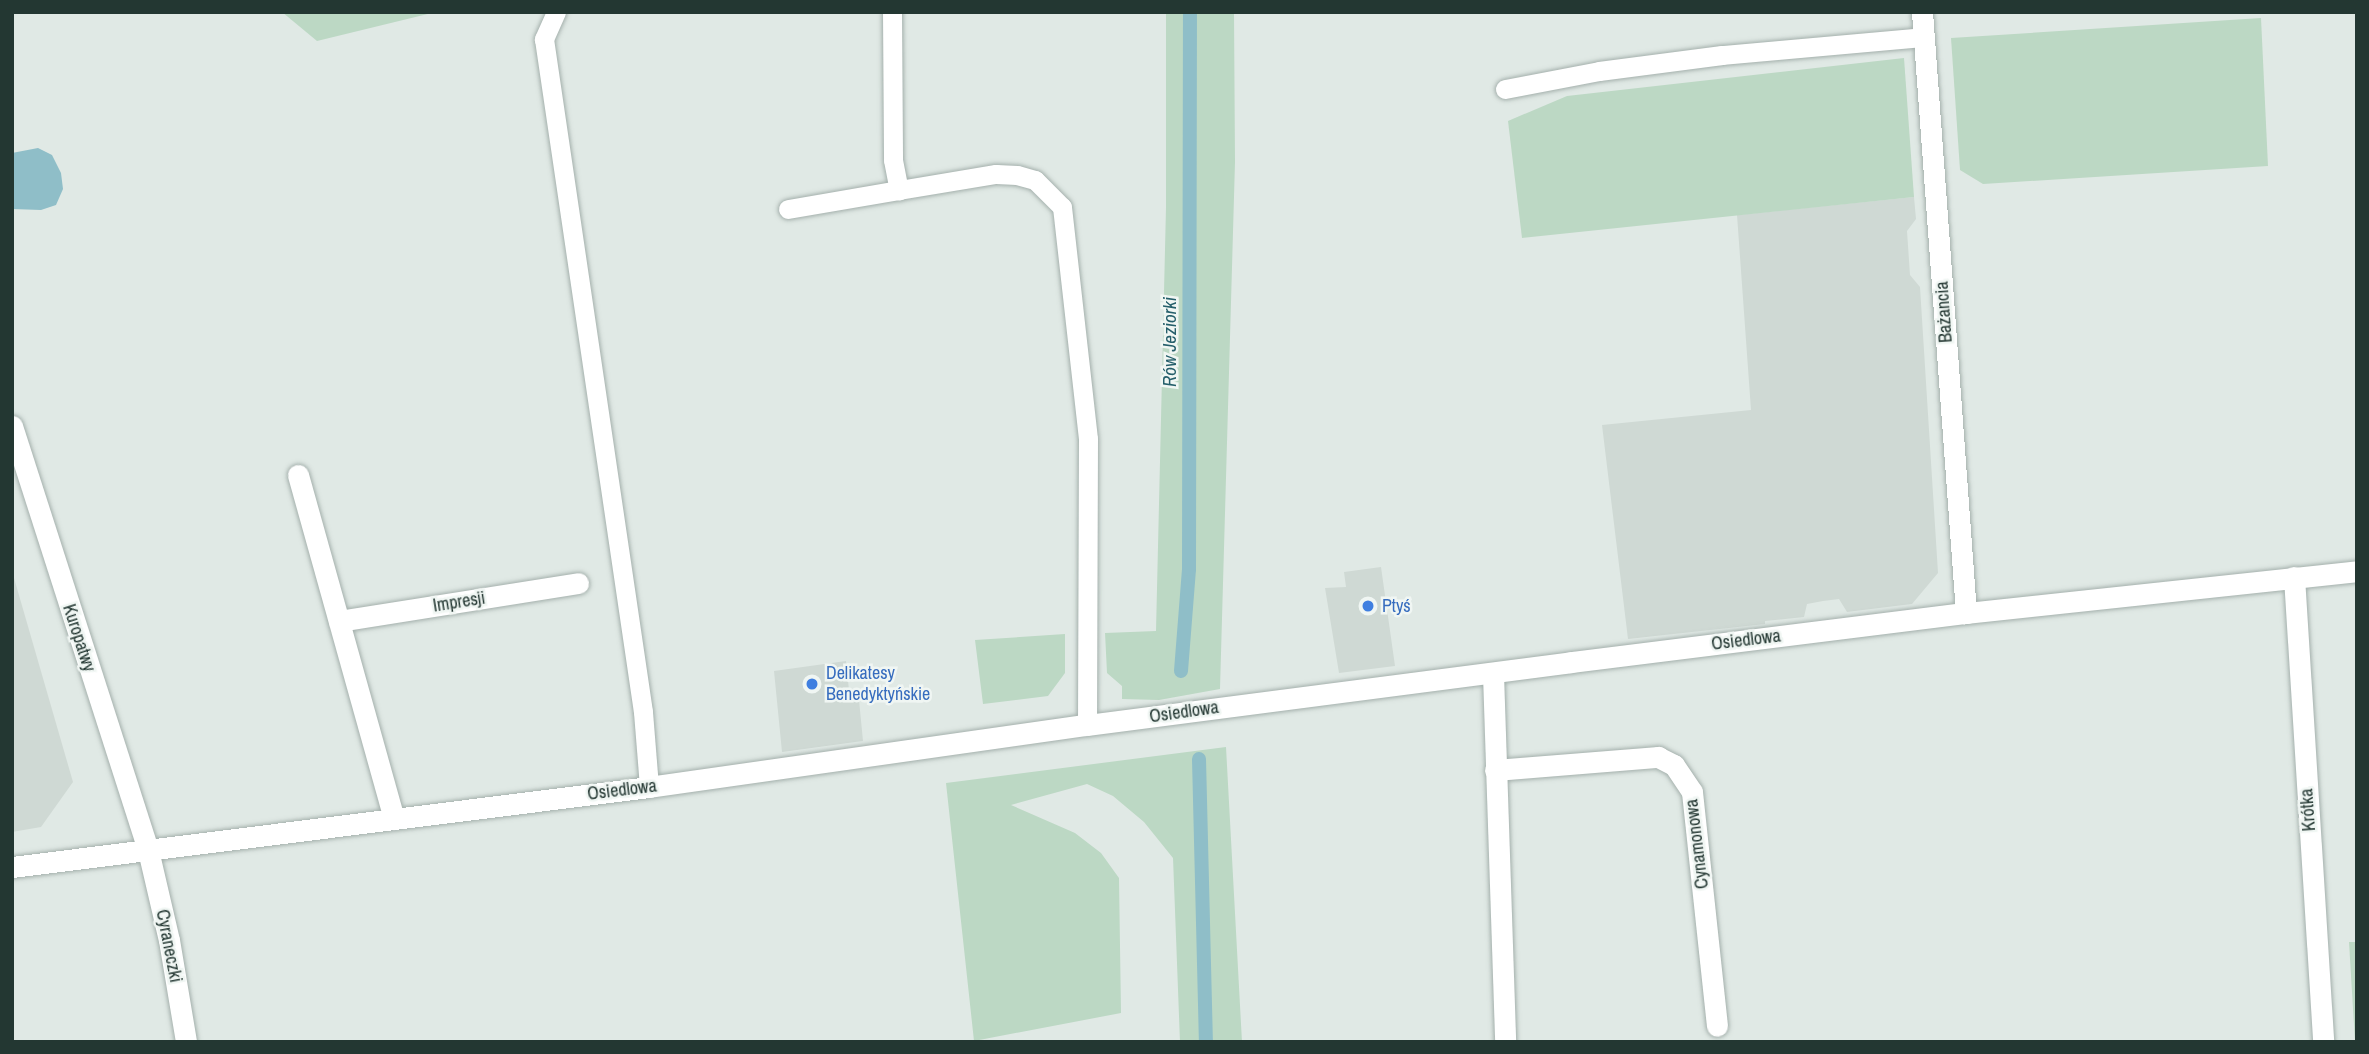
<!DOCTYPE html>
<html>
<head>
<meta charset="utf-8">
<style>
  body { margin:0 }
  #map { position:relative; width:2369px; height:1054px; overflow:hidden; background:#e0e9e5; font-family:"Archivo Narrow",sans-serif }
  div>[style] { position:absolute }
  .built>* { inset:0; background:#cfd9d4 }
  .green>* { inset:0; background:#bcd8c4 }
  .water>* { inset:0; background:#8fbec8 }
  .stream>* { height:14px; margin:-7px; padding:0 7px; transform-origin:7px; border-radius:7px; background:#8fbec8 }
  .roads { filter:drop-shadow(0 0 2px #a4b0ac) drop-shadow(0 0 2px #a4b0ac) }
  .lane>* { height:19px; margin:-9.5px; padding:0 9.5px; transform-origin:9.5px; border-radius:9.5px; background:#fff }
  .street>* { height:21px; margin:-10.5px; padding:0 10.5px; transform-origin:10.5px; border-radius:10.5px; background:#fff }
  .secondary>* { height:21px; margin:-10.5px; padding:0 10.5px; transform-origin:10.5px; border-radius:10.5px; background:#fff }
  .dots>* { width:19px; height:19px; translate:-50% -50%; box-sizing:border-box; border:4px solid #f0f6f3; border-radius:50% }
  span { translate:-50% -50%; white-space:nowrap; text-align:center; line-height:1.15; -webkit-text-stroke:5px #f0f6f3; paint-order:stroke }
  .street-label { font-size:18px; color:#233732 }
  .shop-label { font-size:18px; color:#366cbe }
  .left { translate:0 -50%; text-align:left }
  .water-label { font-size:19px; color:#255f6b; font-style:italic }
  .frame { position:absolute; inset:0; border:14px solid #233732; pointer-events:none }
</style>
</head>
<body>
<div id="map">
  <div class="built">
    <i style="clip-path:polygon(1914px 197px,1916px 219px,1907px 231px,1910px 275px,1920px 287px,1938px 573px,1912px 604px,1847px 612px,1839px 599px,1823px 601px,1807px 604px,1804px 617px,1765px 621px,1765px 624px,1628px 639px,1602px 425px,1751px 410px,1737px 215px)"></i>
    <i style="clip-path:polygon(1381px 567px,1395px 666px,1339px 673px,1325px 588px,1346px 587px,1344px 572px)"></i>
    <i style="clip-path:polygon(12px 571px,73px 782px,41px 827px,12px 832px)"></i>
    <i style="clip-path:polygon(846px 661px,850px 700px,859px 700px,863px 741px,782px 752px,774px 671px)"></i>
  </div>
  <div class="green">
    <i style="clip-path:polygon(282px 12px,436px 12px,317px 41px)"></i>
    <i style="clip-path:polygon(1166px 12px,1234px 12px,1235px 162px,1220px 689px,1159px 700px,1122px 699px,1122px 686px,1107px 673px,1105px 633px,1156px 631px,1166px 207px)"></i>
    <i style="clip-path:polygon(2261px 18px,2268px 166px,1983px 184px,1960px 170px,1951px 38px)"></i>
    <i style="clip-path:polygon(1904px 58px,1914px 197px,1522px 238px,1508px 121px,1567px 96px)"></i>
    <i style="clip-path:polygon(1065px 634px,1065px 673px,1048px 696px,983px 704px,975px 640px)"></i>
    <i style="clip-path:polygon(1226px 747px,1242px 1042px,1180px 1042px,1173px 858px,1144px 822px,1113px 796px,1087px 784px,1011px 805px,1075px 833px,1101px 853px,1119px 878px,1121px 1013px,974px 1041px,946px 783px)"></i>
    <i style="clip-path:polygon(2349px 942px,2357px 942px,2357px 1042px,2355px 1042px)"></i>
  </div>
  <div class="water">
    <i style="clip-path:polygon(38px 148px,52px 155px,61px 173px,63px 189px,56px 205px,41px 210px,12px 209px,12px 153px)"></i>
  </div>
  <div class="stream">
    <i style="left:1181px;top:671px;width:102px;rotate:-85.5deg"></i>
    <i style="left:1189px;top:569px;width:557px;rotate:-89.9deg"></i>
    <i style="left:1199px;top:759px;width:283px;rotate:88.6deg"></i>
  </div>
  <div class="roads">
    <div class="lane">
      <i style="left:556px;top:12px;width:30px;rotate:114deg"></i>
      <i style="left:544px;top:39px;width:680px;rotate:81.63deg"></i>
      <i style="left:643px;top:712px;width:75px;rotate:85.4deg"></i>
      <i style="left:892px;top:12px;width:148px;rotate:89.6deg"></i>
      <i style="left:893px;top:160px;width:31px;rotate:79deg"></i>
      <i style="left:899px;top:190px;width:98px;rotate:-9.4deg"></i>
      <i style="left:996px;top:174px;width:21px;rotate:3deg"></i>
      <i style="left:1017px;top:175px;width:19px;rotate:16deg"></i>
      <i style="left:1035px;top:180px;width:38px;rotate:45deg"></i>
      <i style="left:1062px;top:207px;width:233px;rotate:83.6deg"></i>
      <i style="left:1088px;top:439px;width:286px;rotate:90.2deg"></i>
      <i style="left:1505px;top:89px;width:96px;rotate:-10.8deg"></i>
      <i style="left:1599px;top:71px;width:124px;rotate:-7.4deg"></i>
      <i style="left:1722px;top:55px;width:203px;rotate:-5.1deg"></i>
      <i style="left:788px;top:209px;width:113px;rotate:-9.7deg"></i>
    </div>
    <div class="street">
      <i style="left:1922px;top:12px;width:603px;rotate:85.81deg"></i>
      <i style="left:12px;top:426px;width:445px;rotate:72.2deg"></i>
      <i style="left:298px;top:475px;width:357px;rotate:74.4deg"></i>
      <i style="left:2294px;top:577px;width:466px;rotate:86.4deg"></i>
      <i style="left:339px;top:621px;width:242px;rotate:-9deg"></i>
      <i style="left:1493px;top:674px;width:368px;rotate:88.1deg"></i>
      <i style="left:1495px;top:770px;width:164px;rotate:-4.6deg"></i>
      <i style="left:1658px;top:757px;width:18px;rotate:27deg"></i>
      <i style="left:1674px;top:765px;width:32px;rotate:56deg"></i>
      <i style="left:1692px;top:792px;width:235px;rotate:83.9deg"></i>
      <i style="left:12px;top:867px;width:642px;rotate:-7.16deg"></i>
      <i style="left:649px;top:787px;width:442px;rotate:-8.1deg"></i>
      <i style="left:1087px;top:725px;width:488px;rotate:-7.4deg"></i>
      <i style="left:1571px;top:662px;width:398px;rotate:-7.1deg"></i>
      <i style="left:1966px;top:613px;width:393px;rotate:-6.1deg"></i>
    </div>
    <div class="secondary">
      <i style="left:148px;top:850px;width:92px;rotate:76.9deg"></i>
      <i style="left:169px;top:940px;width:103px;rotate:80.5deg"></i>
    </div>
  </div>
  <div class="dots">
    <i style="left:1368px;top:606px;background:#3f7fe0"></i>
    <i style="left:812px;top:684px;background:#3f7fe0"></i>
  </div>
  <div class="street-label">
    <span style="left:1944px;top:312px;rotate:-94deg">Bażancia</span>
    <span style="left:459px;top:602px;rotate:-9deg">Impresji</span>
    <span style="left:79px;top:638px;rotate:72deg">Kuropatwy</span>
    <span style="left:1746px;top:640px;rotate:-7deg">Osiedlowa</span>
    <span style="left:1184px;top:712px;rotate:-8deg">Osiedlowa</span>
    <span style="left:622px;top:790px;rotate:-7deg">Osiedlowa</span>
    <span style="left:2308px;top:810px;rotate:-94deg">Krótka</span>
    <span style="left:1697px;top:844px;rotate:-97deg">Cynamonowa</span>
    <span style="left:169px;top:946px;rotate:79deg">Cyraneczki</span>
  </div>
  <div class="shop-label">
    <span class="left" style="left:1382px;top:606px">Ptyś</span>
    <span class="left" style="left:826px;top:684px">Delikatesy<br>Benedyktyńskie</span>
  </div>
  <div class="water-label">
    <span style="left:1170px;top:342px;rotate:-90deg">Rów Jeziorki</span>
  </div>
  <div class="frame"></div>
</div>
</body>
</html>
